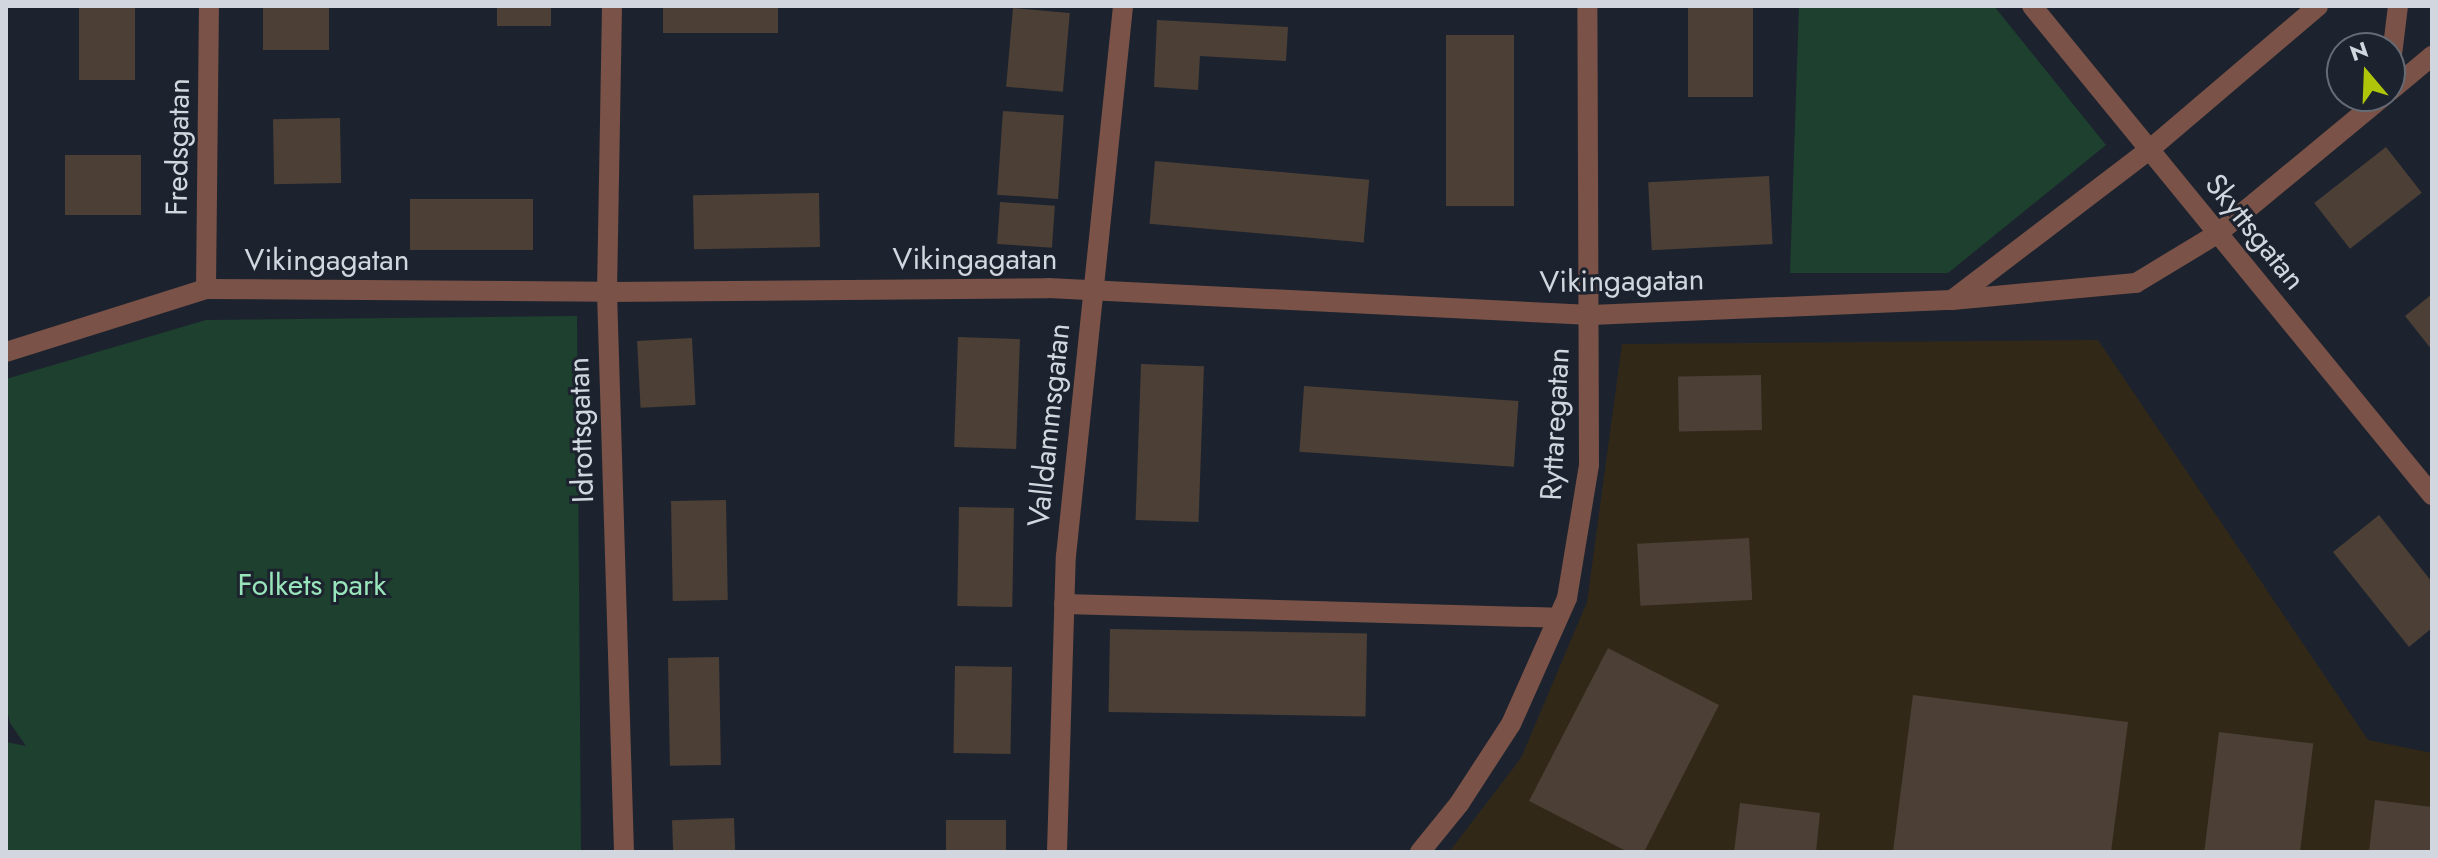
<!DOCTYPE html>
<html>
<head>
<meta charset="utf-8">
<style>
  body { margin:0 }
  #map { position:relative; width:2438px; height:858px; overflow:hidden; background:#1c232e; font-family:Jost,sans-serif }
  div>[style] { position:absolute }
  .industrial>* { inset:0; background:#312818 }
  .green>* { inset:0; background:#1e402e }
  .building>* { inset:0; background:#4c3f36; transform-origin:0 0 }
  .service>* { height:20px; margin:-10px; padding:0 10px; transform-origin:10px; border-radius:10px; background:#7a5247 }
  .minor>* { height:20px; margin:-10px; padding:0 10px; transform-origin:10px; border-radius:10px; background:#7a5247 }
  .tertiary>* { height:20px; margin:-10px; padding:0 10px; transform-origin:10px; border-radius:10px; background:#7a5247 }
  span { translate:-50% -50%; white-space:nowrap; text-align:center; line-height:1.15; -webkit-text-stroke:6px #1c232e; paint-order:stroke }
  .street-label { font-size:30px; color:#d2d7df }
  .park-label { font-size:30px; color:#99e5bb }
  .frame { position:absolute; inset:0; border:8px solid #d2d7df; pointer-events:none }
  .north { position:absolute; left:2326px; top:32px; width:80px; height:80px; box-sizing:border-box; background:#1c232e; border:2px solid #656b75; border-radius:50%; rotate:341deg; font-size:22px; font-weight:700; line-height:32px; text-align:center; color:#d2d7df }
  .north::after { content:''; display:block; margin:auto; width:28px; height:36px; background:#aec509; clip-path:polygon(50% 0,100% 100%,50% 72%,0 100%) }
</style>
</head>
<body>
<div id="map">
  <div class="industrial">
    <i style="clip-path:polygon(2098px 340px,2368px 740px,2432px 753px,2432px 852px,1449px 852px,1521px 758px,1587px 602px,1622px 344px)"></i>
  </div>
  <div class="green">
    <i style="clip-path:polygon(1799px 6px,1994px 6px,2106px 145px,1948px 273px,1790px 273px)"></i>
    <i style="clip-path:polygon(577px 316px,581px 852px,6px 852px,6px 742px,26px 746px,10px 723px,6px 706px,6px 379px,206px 320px)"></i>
  </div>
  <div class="building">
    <i style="left:79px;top:6px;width:56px;height:74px"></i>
    <i style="left:263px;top:6px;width:66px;height:44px"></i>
    <i style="left:497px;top:6px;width:54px;height:20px"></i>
    <i style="left:663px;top:6px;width:115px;height:27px"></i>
    <i style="left:1688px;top:6px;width:65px;height:91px"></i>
    <i style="left:1013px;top:8px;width:57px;height:79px;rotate:5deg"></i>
    <i style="clip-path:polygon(1157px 20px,1288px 27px,1286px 61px,1200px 56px,1198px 90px,1154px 87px)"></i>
    <i style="left:1446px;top:35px;width:68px;height:171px"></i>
    <i style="left:1003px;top:111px;width:61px;height:84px;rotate:4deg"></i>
    <i style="left:340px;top:118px;width:65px;height:67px;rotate:89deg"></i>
    <i style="left:2386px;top:147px;width:58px;height:91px;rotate:52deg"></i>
    <i style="left:141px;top:155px;width:60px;height:76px;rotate:90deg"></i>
    <i style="left:1155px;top:161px;width:215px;height:63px;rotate:5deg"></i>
    <i style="left:1769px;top:176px;width:68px;height:121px;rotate:87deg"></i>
    <i style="left:819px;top:193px;width:54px;height:126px;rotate:89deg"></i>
    <i style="left:410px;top:199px;width:123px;height:51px"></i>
    <i style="left:1000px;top:202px;width:55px;height:42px;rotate:4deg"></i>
    <i style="clip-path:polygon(2432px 294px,2432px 350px,2405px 316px)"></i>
    <i style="left:958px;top:337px;width:62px;height:110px;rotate:2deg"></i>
    <i style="left:692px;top:338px;width:67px;height:55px;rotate:87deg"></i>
    <i style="left:1141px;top:364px;width:63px;height:156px;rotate:2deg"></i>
    <i style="left:1761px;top:375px;width:55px;height:83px;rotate:89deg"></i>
    <i style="left:1304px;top:386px;width:215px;height:66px;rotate:4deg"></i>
    <i style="left:726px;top:500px;width:100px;height:55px;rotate:89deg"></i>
    <i style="left:959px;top:507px;width:55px;height:99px;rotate:1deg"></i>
    <i style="clip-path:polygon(2379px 515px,2432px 582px,2432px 628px,2409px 647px,2333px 552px)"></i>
    <i style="left:1749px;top:538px;width:62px;height:112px;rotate:87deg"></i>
    <i style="left:1110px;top:629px;width:257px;height:83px;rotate:1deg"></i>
    <i style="clip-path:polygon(1608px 648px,1719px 705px,1644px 852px,1628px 852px,1529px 801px)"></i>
    <i style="left:719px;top:657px;width:108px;height:51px;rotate:89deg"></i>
    <i style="left:955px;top:666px;width:57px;height:87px;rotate:1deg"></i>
    <i style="clip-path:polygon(1913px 695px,2128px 722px,2111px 852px,1893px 852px)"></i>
    <i style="left:2219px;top:732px;width:95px;height:121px;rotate:7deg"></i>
    <i style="clip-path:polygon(2375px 800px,2432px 807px,2432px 852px,2369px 852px)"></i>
    <i style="clip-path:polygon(1740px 803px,1820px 813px,1816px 852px,1734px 852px)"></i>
    <i style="left:734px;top:818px;width:34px;height:62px;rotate:88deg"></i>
    <i style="left:946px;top:820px;width:60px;height:32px"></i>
  </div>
  <div class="service">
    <i style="left:1064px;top:604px;width:494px;rotate:1.6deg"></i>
  </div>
  <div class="minor">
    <i style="left:612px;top:6px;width:286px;rotate:91deg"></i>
    <i style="left:607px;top:292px;width:560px;rotate:88.26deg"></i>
    <i style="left:2032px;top:6px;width:632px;rotate:50.72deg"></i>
    <i style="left:2390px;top:71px;width:65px;rotate:-83deg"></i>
    <i style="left:2390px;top:91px;width:55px;rotate:-39.8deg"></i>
    <i style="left:206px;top:289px;width:283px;rotate:-89.4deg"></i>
    <i style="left:1952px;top:300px;width:248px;rotate:-37.3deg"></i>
    <i style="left:2149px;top:150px;width:222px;rotate:-40.4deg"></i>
    <i style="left:6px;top:352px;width:210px;rotate:-17.5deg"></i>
    <i style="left:206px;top:289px;width:401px;rotate:0.4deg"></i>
    <i style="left:607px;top:292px;width:441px;rotate:-0.5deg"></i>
    <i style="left:1048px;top:288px;width:544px;rotate:2.85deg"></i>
    <i style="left:1591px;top:315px;width:361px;rotate:-2.4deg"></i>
    <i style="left:1952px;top:300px;width:185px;rotate:-5.3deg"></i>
    <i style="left:2136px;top:283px;width:95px;rotate:-31.2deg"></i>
    <i style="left:2217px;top:234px;width:217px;rotate:-39.6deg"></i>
    <i style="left:1420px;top:852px;width:62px;rotate:-50.9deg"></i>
    <i style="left:1459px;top:804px;width:95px;rotate:-57deg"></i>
    <i style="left:1511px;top:724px;width:138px;rotate:-66deg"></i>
    <i style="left:1567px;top:598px;width:135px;rotate:-80.6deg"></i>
    <i style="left:1589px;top:465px;width:459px;rotate:-90.2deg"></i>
  </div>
  <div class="tertiary">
    <i style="left:1057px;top:852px;width:296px;rotate:-88.3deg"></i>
    <i style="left:1066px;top:556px;width:553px;rotate:-84.08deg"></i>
  </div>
  <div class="street-label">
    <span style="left:178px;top:147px;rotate:-89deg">Fredsgatan</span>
    <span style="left:2255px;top:232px;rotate:51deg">Skyttsgatan</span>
    <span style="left:975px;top:259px">Vikingagatan</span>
    <span style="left:327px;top:260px">Vikingagatan</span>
    <span style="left:1622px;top:281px;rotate:-1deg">Vikingagatan</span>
    <span style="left:1555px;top:424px;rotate:-87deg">Ryttaregatan</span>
    <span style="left:1049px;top:425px;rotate:-84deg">Valldammsgatan</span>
    <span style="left:581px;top:430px;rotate:-92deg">Idrottsgatan</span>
  </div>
  <div class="park-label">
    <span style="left:312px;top:585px">Folkets park</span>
  </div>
  <div class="frame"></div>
  <div class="north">N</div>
</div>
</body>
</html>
